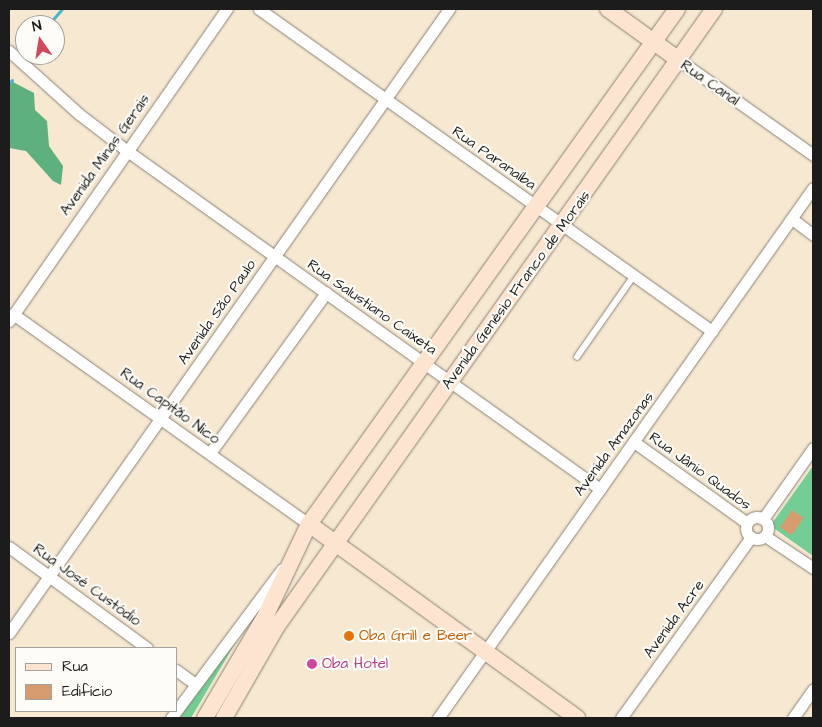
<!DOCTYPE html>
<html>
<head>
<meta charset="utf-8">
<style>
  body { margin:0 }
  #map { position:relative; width:822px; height:727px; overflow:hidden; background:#f6e8d1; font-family:"Architects Daughter",sans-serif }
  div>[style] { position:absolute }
  .green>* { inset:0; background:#73cd94 }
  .forest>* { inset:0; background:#5eb07e }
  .stream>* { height:3px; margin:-1.5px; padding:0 1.5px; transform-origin:1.5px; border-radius:1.5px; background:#4bb2ca }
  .building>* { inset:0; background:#d69c6f; transform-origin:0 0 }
  .path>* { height:2px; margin-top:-1px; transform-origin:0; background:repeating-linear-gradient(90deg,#898276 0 1px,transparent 0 5px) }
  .roads { filter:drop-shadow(0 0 1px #898276) drop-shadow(0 0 1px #898276) }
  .lane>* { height:5.5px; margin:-2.75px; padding:0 2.75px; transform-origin:2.75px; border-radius:2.75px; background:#fff }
  .street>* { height:11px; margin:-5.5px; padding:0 5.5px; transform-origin:5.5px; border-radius:5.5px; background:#fff }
  .street>.ring { margin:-5.5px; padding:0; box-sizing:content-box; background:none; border:11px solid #fff; border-radius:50% }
  .secondary>* { height:16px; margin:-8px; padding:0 8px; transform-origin:8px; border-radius:8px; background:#fde4d0 }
  .dots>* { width:14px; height:14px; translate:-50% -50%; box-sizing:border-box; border:2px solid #fdfcf7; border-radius:50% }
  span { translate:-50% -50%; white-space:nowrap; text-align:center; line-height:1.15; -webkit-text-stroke:4.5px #fdfcf7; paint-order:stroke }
  .street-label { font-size:15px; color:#1c1c1c }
  .food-label { font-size:15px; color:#c56008 }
  .left { translate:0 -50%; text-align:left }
  .hotel-label { font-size:15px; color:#b23c85 }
  .frame { position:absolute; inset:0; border:10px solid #1c1c1c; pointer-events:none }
  .legend { position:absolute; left:15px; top:647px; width:162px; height:65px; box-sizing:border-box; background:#fdfcf7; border:1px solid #a3a29f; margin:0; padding:6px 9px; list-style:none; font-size:15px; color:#1c1c1c }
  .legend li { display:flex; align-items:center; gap:10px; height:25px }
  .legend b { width:25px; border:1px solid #a3a29f }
  .north { position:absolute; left:15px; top:15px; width:50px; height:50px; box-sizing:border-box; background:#fdfcf7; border:1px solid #a3a29f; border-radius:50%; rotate:347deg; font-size:14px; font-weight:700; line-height:20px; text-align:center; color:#1c1c1c }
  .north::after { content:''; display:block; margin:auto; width:18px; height:22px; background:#d1495b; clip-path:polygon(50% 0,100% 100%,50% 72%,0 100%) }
</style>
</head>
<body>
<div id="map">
  <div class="green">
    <i style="clip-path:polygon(813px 466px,813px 556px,775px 529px,773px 522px)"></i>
    <i style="clip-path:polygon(247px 623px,191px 718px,179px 718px)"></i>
  </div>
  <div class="forest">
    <i style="clip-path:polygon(9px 80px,34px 93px,35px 110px,47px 121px,49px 146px,63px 166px,61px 185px,53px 181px,26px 151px,9px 148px)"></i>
  </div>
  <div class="stream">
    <i style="left:48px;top:25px;width:21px;rotate:-49deg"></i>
    <i style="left:9px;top:84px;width:5px;rotate:-53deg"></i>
  </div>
  <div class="building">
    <i style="left:792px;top:510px;width:14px;height:21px;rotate:34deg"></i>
  </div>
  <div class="path">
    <i style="left:811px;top:718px;width:4px;rotate:-56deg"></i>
  </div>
  <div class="roads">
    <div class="lane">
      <i style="left:577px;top:357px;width:98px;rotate:-55deg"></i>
    </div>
    <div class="street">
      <i style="left:259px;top:9px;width:556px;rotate:35.41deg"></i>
      <i style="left:9px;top:51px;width:94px;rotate:42deg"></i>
      <i style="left:79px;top:114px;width:59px;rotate:37.5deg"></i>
      <i style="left:126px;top:150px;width:583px;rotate:35.57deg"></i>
      <i style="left:679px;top:60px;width:164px;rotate:35.3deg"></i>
      <i style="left:792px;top:219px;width:26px;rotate:37deg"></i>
      <i style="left:13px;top:314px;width:363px;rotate:35.4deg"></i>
      <i style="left:9px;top:321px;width:381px;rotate:-55.1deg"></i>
      <i style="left:634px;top:442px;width:139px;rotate:35.6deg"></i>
      <i style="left:210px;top:453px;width:198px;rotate:-54.1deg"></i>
      <i class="ring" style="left:746px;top:517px;width:11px;height:11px"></i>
      <i style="left:763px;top:519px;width:87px;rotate:-54.8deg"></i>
      <i style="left:765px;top:536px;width:58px;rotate:33.7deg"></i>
      <i style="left:9px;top:547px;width:171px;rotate:36.2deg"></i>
      <i style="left:9px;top:633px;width:764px;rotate:-54.81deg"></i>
      <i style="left:176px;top:670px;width:24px;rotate:36deg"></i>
      <i style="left:171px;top:718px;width:186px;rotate:-53.3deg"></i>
      <i style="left:438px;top:718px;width:649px;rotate:-54.72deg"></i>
      <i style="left:621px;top:718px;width:223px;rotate:-54.3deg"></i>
      <i style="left:793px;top:718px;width:35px;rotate:-55deg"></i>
    </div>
    <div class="secondary">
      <i style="left:608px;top:9px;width:87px;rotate:35.7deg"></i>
      <i style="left:309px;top:524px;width:331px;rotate:35.9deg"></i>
      <i style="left:205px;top:718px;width:120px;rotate:-59.4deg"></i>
      <i style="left:266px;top:615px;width:101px;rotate:-64.7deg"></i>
      <i style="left:309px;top:524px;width:633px;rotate:-54.45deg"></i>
      <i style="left:224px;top:718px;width:106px;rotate:-60.1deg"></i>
      <i style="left:277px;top:626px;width:756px;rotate:-54.69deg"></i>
    </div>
  </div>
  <div class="dots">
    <i style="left:349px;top:636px;background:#e8710a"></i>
    <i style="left:312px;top:664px;background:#d1479c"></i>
  </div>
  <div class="street-label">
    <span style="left:710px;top:83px;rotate:35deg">Rua Canal</span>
    <span style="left:105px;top:155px;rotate:-55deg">Avenida Minas Gerais</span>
    <span style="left:494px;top:158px;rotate:35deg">Rua Paranaíba</span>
    <span style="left:516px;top:290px;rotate:-54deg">Avenida Genésio Franco de Morais</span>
    <span style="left:372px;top:307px;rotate:35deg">Rua Salustiano Caixeta</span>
    <span style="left:217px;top:312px;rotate:-55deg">Avenida São Paulo</span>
    <span style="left:170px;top:406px;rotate:36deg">Rua Capitão Nico</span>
    <span style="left:614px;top:444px;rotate:-54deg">Avenida Amazonas</span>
    <span style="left:700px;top:471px;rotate:36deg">Rua Jânio Quados</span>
    <span style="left:87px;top:585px;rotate:36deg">Rua José Custódio</span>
    <span style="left:674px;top:619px;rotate:-54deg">Avenida Acre</span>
  </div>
  <div class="food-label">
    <span class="left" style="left:359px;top:636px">Oba Grill e Beer</span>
  </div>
  <div class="hotel-label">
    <span class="left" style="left:322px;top:664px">Oba Hotel</span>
  </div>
  <div class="frame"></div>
  <ul class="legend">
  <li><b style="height:6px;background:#fde4d0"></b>Rua</li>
  <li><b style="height:14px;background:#d69c6f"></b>Edifício</li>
  </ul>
  <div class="north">N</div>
</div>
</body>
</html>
